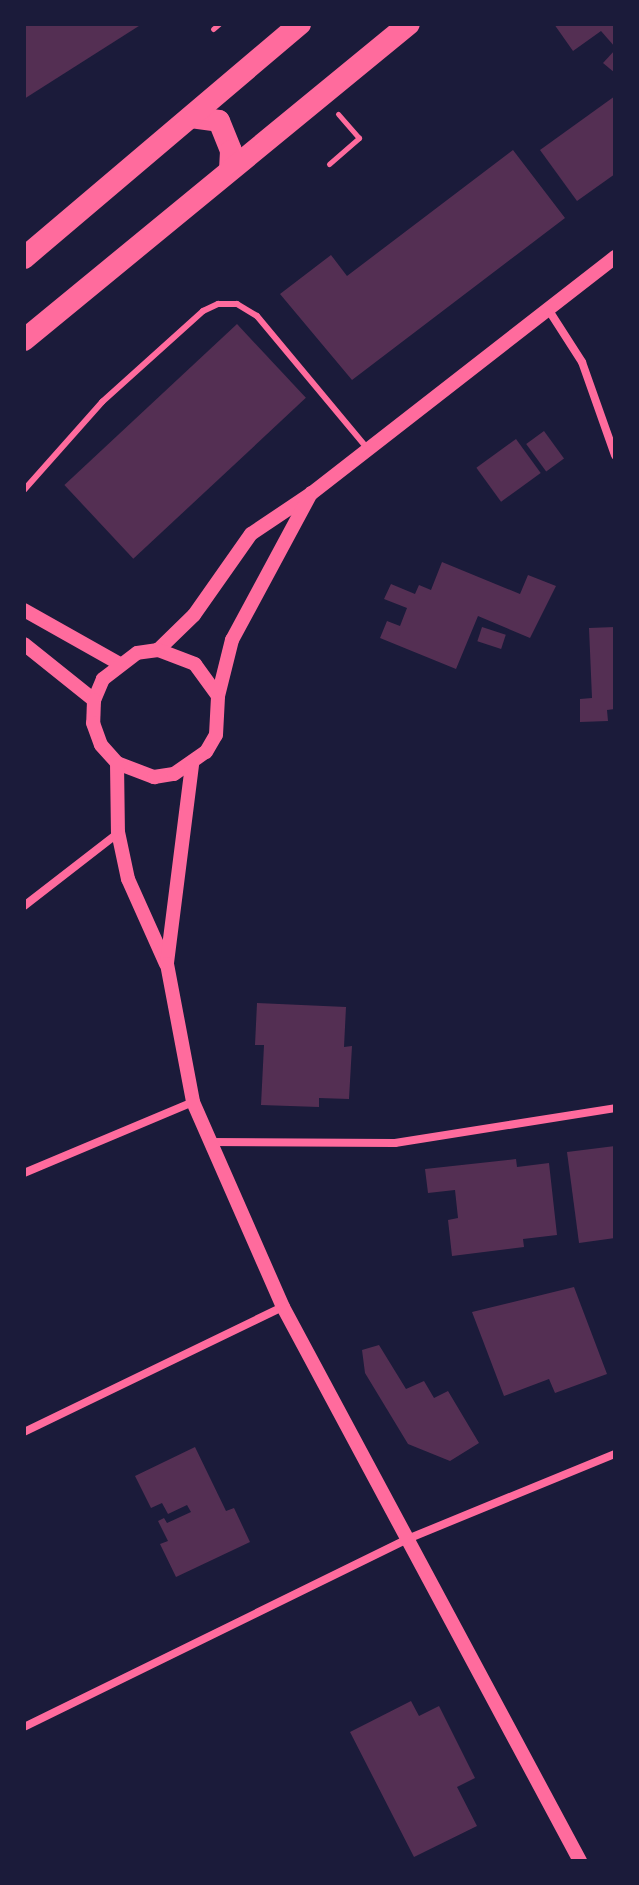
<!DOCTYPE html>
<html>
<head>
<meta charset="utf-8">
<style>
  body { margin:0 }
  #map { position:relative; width:639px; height:1885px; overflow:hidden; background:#1b1b3a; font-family:Montserrat,sans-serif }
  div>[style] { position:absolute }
  .building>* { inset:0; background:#542f53; transform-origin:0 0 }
  .path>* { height:5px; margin:-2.5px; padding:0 2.5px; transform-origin:2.5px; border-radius:2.5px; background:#ff6b9d }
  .service>* { height:6px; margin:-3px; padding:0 3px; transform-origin:3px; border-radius:3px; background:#ff6b9d }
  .minor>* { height:8px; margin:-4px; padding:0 4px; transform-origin:4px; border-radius:4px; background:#ff6b9d }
  .tertiary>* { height:14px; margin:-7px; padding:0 7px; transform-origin:7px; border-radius:7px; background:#ff6b9d }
  .trunk>* { height:22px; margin:-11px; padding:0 11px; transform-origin:11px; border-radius:11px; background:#ff6b9d }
  span { translate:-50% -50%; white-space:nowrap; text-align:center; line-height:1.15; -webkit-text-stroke:8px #1b1b3a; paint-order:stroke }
  .frame { position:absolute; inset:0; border:26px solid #1b1b3a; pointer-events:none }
</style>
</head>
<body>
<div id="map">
  <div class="building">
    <i style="clip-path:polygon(24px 24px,142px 24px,24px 99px)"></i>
    <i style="clip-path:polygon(554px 24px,615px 24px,615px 47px,601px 31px,573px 51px)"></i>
    <i style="clip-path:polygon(615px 50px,615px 73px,603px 63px)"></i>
    <i style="clip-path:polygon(615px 96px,615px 174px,577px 201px,540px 150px)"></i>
    <i style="clip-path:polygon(513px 150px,565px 218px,352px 380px,280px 294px,331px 255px,347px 276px)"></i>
    <i style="left:237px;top:324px;width:101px;height:236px;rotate:47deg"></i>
    <i style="left:544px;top:431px;width:34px;height:22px;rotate:54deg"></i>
    <i style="left:516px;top:439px;width:42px;height:49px;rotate:54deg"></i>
    <i style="clip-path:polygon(442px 562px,520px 594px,528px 575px,556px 586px,530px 638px,478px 616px,456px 669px,380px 638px,387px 621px,400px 626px,407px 608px,384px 599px,391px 584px,415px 594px,419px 585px,431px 590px)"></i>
    <i style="left:482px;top:627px;width:25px;height:15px;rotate:18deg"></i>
    <i style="clip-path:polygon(615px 627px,615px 709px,607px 710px,608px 721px,580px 722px,580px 699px,592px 698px,589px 628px)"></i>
    <i style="clip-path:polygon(257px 1003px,346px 1007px,344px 1047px,352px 1046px,349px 1099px,319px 1098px,319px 1107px,261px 1105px,264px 1045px,255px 1045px)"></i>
    <i style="clip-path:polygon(615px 1146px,615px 1238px,579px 1243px,567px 1152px)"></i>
    <i style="clip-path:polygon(516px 1159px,517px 1167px,549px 1163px,557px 1235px,523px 1239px,524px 1247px,452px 1256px,448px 1220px,458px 1218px,455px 1190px,428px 1193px,425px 1169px)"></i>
    <i style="clip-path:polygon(574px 1287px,607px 1374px,555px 1393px,549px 1379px,504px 1396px,472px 1312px)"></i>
    <i style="clip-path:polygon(379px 1345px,406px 1389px,424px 1381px,434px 1398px,448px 1391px,479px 1443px,450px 1461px,408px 1444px,365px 1373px,362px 1350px)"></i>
    <i style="clip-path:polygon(195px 1447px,226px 1511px,234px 1508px,250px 1542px,176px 1577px,160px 1544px,168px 1541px,158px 1521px,164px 1518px,167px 1523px,191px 1512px,187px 1505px,168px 1514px,162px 1503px,151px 1508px,135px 1476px)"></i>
    <i style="clip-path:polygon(411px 1701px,419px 1716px,439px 1706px,475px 1778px,457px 1787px,477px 1826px,414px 1857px,350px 1732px)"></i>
  </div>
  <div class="path">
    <i style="left:213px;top:29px;width:8px;rotate:-40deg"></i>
    <i style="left:329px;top:164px;width:40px;rotate:-41deg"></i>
    <i style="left:359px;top:138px;width:32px;rotate:-131deg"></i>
  </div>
  <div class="service">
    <i style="left:24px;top:490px;width:118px;rotate:-48.4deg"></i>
    <i style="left:102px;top:402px;width:136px;rotate:-42deg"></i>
    <i style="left:203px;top:311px;width:17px;rotate:-25deg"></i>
    <i style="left:218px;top:304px;width:19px"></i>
    <i style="left:237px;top:304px;width:23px;rotate:31deg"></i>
    <i style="left:257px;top:316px;width:172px;rotate:50.2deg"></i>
  </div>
  <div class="minor">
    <i style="left:548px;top:309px;width:63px;rotate:57.3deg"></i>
    <i style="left:582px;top:362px;width:99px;rotate:70.5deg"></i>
    <i style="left:24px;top:906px;width:119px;rotate:-37.8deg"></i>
    <i style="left:209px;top:1142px;width:186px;rotate:0.3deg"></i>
    <i style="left:395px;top:1143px;width:223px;rotate:-9deg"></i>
    <i style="left:24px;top:1173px;width:183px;rotate:-22.8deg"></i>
    <i style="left:24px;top:1432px;width:288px;rotate:-25.8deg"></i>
    <i style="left:24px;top:1727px;width:424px;rotate:-26.1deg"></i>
    <i style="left:405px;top:1540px;width:227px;rotate:-22.3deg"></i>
  </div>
  <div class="tertiary">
    <i style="left:24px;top:610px;width:108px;rotate:29.4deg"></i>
    <i style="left:24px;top:644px;width:90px;rotate:38.7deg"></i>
    <i style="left:158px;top:650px;width:50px;rotate:-44.2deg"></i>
    <i style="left:194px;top:615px;width:99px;rotate:-54.9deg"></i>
    <i style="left:251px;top:534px;width:73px;rotate:-33.9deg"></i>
    <i style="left:312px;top:493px;width:384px;rotate:-37.9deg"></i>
    <i style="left:218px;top:696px;width:58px;rotate:-76deg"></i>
    <i style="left:232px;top:640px;width:167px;rotate:-61.7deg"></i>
    <i style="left:117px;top:763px;width:40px;rotate:21deg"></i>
    <i style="left:154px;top:777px;width:20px;rotate:-9deg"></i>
    <i style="left:174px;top:774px;width:39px;rotate:-35deg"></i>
    <i style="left:206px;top:752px;width:20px;rotate:-60deg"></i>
    <i style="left:216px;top:735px;width:39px;rotate:-87deg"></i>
    <i style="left:218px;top:696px;width:39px;rotate:-126deg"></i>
    <i style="left:195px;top:664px;width:40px;rotate:-159deg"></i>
    <i style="left:158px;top:650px;width:21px;rotate:172deg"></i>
    <i style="left:137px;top:653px;width:43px;rotate:142.6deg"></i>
    <i style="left:103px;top:679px;width:23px;rotate:113deg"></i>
    <i style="left:94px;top:700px;width:23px;rotate:92deg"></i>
    <i style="left:93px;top:723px;width:23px;rotate:70deg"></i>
    <i style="left:101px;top:745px;width:24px;rotate:48deg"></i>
    <i style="left:117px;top:763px;width:69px;rotate:89.2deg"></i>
    <i style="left:118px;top:832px;width:48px;rotate:78deg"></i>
    <i style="left:128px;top:879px;width:93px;rotate:65.9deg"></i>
    <i style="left:192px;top:765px;width:201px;rotate:97.2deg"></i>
    <i style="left:167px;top:964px;width:140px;rotate:79.3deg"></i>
    <i style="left:193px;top:1102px;width:224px;rotate:66.3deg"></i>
    <i style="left:283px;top:1307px;width:629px;rotate:61.8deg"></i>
  </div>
  <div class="trunk">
    <i style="left:191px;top:117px;width:28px;rotate:8deg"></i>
    <i style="left:219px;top:121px;width:32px;rotate:68deg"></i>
    <i style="left:231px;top:151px;width:17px;rotate:93deg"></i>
    <i style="left:24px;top:258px;width:362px;rotate:-40.3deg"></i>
    <i style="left:24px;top:340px;width:498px;rotate:-39.4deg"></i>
  </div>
  <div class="frame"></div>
</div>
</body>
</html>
